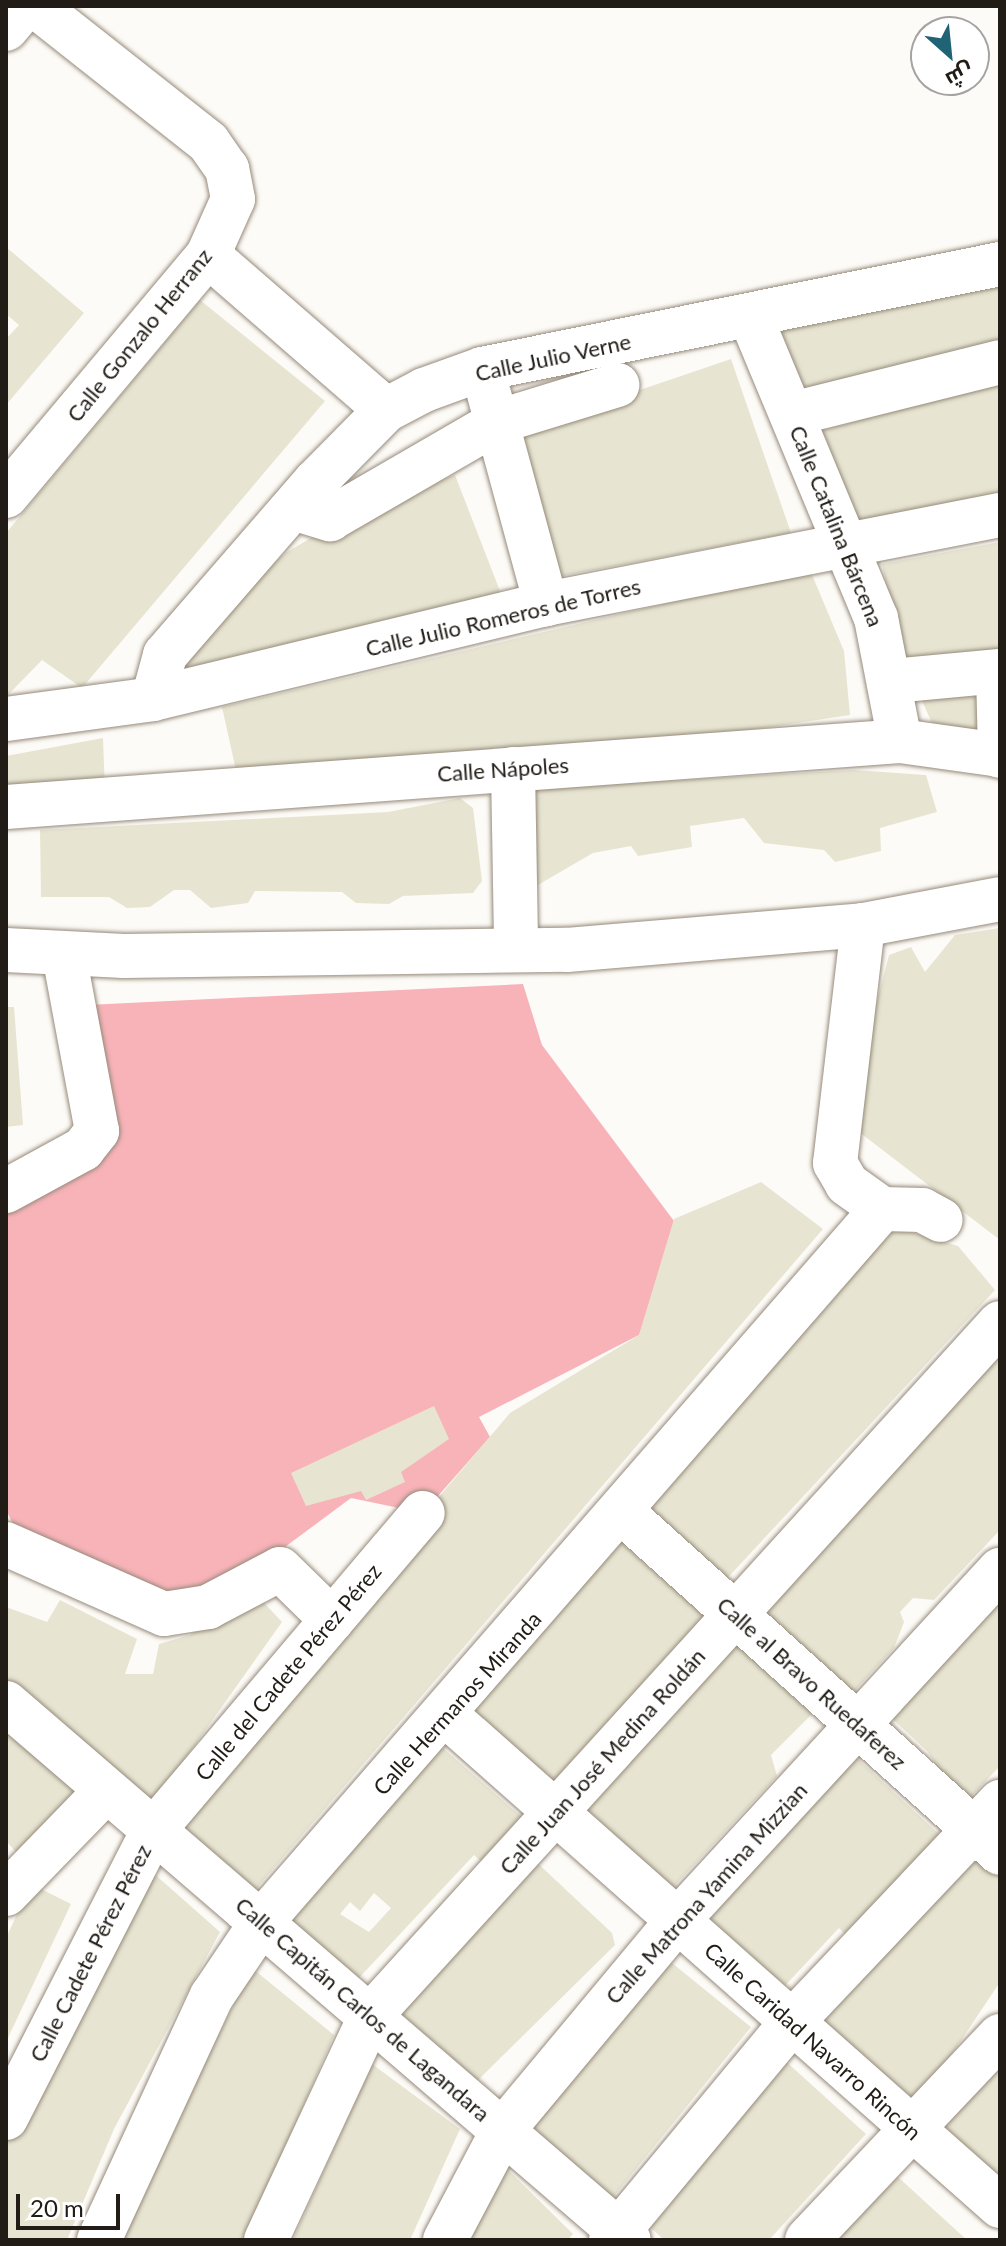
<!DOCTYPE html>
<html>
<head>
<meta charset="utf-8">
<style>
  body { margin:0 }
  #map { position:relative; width:1006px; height:2246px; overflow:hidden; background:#fdfbf7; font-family:Lato,Cairo,sans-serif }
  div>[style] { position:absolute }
  .green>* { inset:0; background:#f8b3b9 }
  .building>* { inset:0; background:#e7e5d2; transform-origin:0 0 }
  .roads { filter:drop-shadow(0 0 2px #968a7b) drop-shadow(0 0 2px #968a7b) }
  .minor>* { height:44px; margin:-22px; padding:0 22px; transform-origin:22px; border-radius:22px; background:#fff }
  span { translate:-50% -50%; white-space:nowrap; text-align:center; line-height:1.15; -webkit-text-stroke:8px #fff; paint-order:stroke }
  .street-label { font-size:22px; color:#211c16 }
  .frame { position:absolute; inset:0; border:8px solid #211c16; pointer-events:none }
  .north { position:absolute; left:910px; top:16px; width:80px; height:80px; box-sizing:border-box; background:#fff; border:2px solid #a6a4a2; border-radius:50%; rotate:153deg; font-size:22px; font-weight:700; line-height:32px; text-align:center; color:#211c16 }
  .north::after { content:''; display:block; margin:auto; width:28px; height:36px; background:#1f6375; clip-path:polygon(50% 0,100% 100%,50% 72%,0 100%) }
  .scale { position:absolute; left:16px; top:2194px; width:104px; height:36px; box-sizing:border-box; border:4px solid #211c16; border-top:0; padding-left:10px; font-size:24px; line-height:28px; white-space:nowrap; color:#211c16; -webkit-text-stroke:6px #fff; paint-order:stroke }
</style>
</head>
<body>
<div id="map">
  <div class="green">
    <i style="clip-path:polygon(523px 984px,542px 1045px,680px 1229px,639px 1335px,479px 1417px,490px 1437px,423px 1513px,351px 1498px,258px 1567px,181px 1601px,19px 1536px,6px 1510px,6px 1203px,110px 1140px,87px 1005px)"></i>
  </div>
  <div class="building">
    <i style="clip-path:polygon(6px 247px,84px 313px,6px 405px,6px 339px,19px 325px,6px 314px)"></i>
    <i style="clip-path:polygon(1000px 286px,1000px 351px,797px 404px,766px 329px)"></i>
    <i style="clip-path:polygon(200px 300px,325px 401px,82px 688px,42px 660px,6px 697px,6px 533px)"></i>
    <i style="clip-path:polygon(731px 359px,791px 533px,561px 576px,519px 431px)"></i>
    <i style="clip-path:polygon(1000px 382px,1000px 502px,855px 535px,809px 434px)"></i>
    <i style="clip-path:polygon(455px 475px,507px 609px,172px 682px,221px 606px,287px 552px,364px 507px)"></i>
    <i style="clip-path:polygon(1000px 542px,1000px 655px,905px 673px,882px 564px)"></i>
    <i style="clip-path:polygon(810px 570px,844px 651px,850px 715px,638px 747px,237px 775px,222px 707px)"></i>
    <i style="clip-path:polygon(982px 685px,981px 733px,936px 732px,919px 694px)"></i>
    <i style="clip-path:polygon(103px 738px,105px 791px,6px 798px,6px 756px)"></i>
    <i style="clip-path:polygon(854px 770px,926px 775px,937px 812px,880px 828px,881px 851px,835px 862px,824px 850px,764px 843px,744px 818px,690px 826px,692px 847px,638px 856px,631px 846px,593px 853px,524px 893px,522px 789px)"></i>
    <i style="clip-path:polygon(460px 798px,473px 808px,482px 881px,473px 893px,403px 896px,389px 904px,356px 903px,342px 892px,255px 891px,248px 903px,211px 908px,190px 890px,174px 890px,150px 907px,127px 908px,109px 897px,41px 897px,40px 830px,388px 812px)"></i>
    <i style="clip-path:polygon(1000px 928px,1000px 1240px,846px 1122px,889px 955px,911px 947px,925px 972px,955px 935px)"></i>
    <i style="clip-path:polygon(6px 1007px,14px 1007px,23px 1125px,6px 1127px)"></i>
    <i style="clip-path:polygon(761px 1182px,823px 1229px,250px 1896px,161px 1825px,510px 1413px,639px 1335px,674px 1219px)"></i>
    <i style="clip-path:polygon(893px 1227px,958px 1246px,995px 1290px,720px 1586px,635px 1510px)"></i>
    <i style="clip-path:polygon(1000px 1344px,1000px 1530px,934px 1600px,913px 1598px,900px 1612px,904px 1622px,894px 1648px,846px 1700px,754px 1611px)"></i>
    <i style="clip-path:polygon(434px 1406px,449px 1439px,401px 1472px,405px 1482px,366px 1500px,361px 1491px,306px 1506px,291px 1473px)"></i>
    <i style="left:615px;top:1531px;width:124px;height:242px;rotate:41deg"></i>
    <i style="clip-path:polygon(1000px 1585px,1000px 1766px,963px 1805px,927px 1751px,884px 1711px)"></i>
    <i style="clip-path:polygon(252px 1590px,282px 1622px,143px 1818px,6px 1691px,6px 1607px,47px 1622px,60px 1600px,137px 1639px,125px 1674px,153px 1674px,159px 1644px,190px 1635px)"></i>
    <i style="clip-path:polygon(726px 1633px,815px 1711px,771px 1755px,777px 1776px,662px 1899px,564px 1809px)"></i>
    <i style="clip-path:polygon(6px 1733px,78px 1791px,19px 1855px,6px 1841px)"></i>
    <i style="clip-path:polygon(evenodd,436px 1742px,523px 1818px,483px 1863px,474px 1855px,357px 1980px,290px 1921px,436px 1742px,374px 1893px,391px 1908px,369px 1932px,340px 1914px,350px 1902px,360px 1911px,374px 1893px)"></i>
    <i style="clip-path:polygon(848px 1750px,939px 1834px,846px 1935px,839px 1928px,780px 1991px,698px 1917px)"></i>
    <i style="clip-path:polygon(971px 1847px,1000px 1874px,1000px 1982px,950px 2057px,902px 2108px,809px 2023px)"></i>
    <i style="clip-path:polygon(530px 1856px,612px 1933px,615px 1945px,471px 2087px,387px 2008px)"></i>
    <i style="clip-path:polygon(151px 1871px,220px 1932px,114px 2129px,67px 2240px,6px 2240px,6px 2141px,106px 1939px)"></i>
    <i style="clip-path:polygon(31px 1884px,71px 1904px,6px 2042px,6px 1938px)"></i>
    <i style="left:667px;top:1959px;width:108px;height:222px;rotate:39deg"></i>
    <i style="clip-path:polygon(252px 1968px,334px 2035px,245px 2240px,117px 2240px)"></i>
    <i style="clip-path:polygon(1000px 2051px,1000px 2182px,936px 2123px)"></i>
    <i style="clip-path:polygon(781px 2057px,866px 2134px,769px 2240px,664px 2240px,637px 2215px)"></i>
    <i style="clip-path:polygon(372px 2064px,460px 2129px,410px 2240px,293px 2240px)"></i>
    <i style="clip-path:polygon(496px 2158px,573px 2234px,568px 2240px,461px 2240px)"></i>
    <i style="clip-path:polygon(887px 2167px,967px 2240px,820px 2240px)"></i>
  </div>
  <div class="roads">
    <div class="minor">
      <i style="left:6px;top:29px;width:30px;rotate:-50deg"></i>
      <i style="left:208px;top:255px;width:236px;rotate:41deg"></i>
      <i style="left:751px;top:318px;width:325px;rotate:67.4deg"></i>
      <i style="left:876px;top:618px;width:125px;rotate:79deg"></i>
      <i style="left:489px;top:394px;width:218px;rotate:74.8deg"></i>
      <i style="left:792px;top:414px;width:214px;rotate:-14deg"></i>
      <i style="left:6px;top:496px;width:314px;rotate:-50deg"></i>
      <i style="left:208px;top:255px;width:61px;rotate:-65.9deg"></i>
      <i style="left:233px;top:199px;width:31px;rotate:-101deg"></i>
      <i style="left:227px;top:169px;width:33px;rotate:-125deg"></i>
      <i style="left:208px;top:142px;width:219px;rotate:-141.7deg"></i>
      <i style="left:293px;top:508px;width:39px;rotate:17deg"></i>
      <i style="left:330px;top:519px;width:193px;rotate:-30.1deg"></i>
      <i style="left:497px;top:422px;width:126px;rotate:-17.1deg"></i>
      <i style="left:998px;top:672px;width:84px;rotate:88.6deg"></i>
      <i style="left:892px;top:681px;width:108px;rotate:-5.3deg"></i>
      <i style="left:153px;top:699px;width:46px;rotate:-74.7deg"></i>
      <i style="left:165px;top:655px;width:229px;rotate:-49.1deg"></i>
      <i style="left:315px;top:482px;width:101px;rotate:-45.4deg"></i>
      <i style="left:386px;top:410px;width:43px;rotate:-27.8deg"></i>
      <i style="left:424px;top:390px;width:62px;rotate:-19.9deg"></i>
      <i style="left:482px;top:369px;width:529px;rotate:-11.46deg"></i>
      <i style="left:6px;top:719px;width:148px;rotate:-7.7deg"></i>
      <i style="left:153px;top:699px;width:404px;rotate:-13.6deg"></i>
      <i style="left:546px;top:604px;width:463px;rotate:-11.1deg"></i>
      <i style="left:513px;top:769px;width:179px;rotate:89deg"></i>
      <i style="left:6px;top:807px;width:896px;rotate:-4.22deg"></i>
      <i style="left:900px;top:741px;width:101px;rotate:8deg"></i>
      <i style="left:863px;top:925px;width:240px;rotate:96.7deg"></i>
      <i style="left:835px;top:1163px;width:24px;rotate:60deg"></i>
      <i style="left:847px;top:1184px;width:43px;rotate:35.5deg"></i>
      <i style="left:882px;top:1209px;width:40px;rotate:1.4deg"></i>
      <i style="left:922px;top:1210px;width:21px;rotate:28deg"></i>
      <i style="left:6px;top:950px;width:118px;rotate:2.9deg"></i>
      <i style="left:124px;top:956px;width:443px;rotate:-0.8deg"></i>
      <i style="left:567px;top:950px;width:297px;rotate:-4.8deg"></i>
      <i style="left:863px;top:925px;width:139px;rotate:-10.7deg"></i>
      <i style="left:6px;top:1191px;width:88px;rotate:-28.6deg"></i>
      <i style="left:83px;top:1149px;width:23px;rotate:-52deg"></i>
      <i style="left:97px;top:1131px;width:180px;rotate:-100.6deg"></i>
      <i style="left:624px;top:1514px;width:506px;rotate:42.04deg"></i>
      <i style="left:6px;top:1544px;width:173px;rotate:23.9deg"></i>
      <i style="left:164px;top:1614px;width:45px;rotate:-9deg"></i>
      <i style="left:208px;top:1607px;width:81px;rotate:-27.8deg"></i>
      <i style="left:280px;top:1569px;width:73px;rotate:44.4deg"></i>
      <i style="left:6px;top:1703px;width:822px;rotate:40.76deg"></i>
      <i style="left:447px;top:1716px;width:739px;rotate:41.54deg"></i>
      <i style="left:6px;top:1894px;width:142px;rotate:-45.9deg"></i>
      <i style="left:6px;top:2118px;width:322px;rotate:-62.9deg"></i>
      <i style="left:153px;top:1831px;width:417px;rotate:-49.7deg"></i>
      <i style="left:99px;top:2240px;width:269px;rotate:-65.2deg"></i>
      <i style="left:212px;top:1996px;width:92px;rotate:-56.1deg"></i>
      <i style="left:263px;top:1920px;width:943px;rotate:-48.96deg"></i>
      <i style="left:266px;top:2240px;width:248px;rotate:-65deg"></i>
      <i style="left:371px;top:2015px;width:935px;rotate:-47.73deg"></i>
      <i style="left:445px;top:2240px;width:124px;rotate:-62.2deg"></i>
      <i style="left:503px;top:2130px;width:273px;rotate:-50.2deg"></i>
      <i style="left:678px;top:1920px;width:476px;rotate:-47.4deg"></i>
      <i style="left:611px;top:2240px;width:283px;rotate:-50.3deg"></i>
      <i style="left:792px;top:2022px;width:303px;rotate:-46.6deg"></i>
      <i style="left:807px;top:2240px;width:281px;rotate:-46.6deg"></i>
    </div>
  </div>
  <div class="street-label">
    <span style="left:139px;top:335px;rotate:-51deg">Calle Gonzalo Herranz</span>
    <span style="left:553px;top:357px;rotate:-12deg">Calle Julio Verne</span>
    <span style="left:837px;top:526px;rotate:68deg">Calle Catalina Bárcena</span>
    <span style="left:503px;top:617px;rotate:-13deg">Calle Julio Romeros de Torres</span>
    <span style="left:503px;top:769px;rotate:-4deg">Calle Nápoles</span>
    <span style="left:288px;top:1672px;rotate:-50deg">Calle del Cadete Pérez Pérez</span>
    <span style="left:812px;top:1683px;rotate:42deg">Calle al Bravo Ruedaferez</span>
    <span style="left:457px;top:1703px;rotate:-48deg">Calle Hermanos Miranda</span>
    <span style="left:602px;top:1761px;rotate:-48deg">Calle Juan José Medina Roldán</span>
    <span style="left:706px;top:1893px;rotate:-48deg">Calle Matrona Yamina Mizzian</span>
    <span style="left:90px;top:1953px;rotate:-63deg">Calle Cadete Pérez Pérez</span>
    <span style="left:363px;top:2009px;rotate:41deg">Calle Capitán Carlos de Lagandara</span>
    <span style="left:813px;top:2041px;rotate:42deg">Calle Caridad Navarro Rincón</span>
  </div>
  <div class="frame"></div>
  <div class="north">ش</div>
  <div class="scale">20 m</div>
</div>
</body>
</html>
